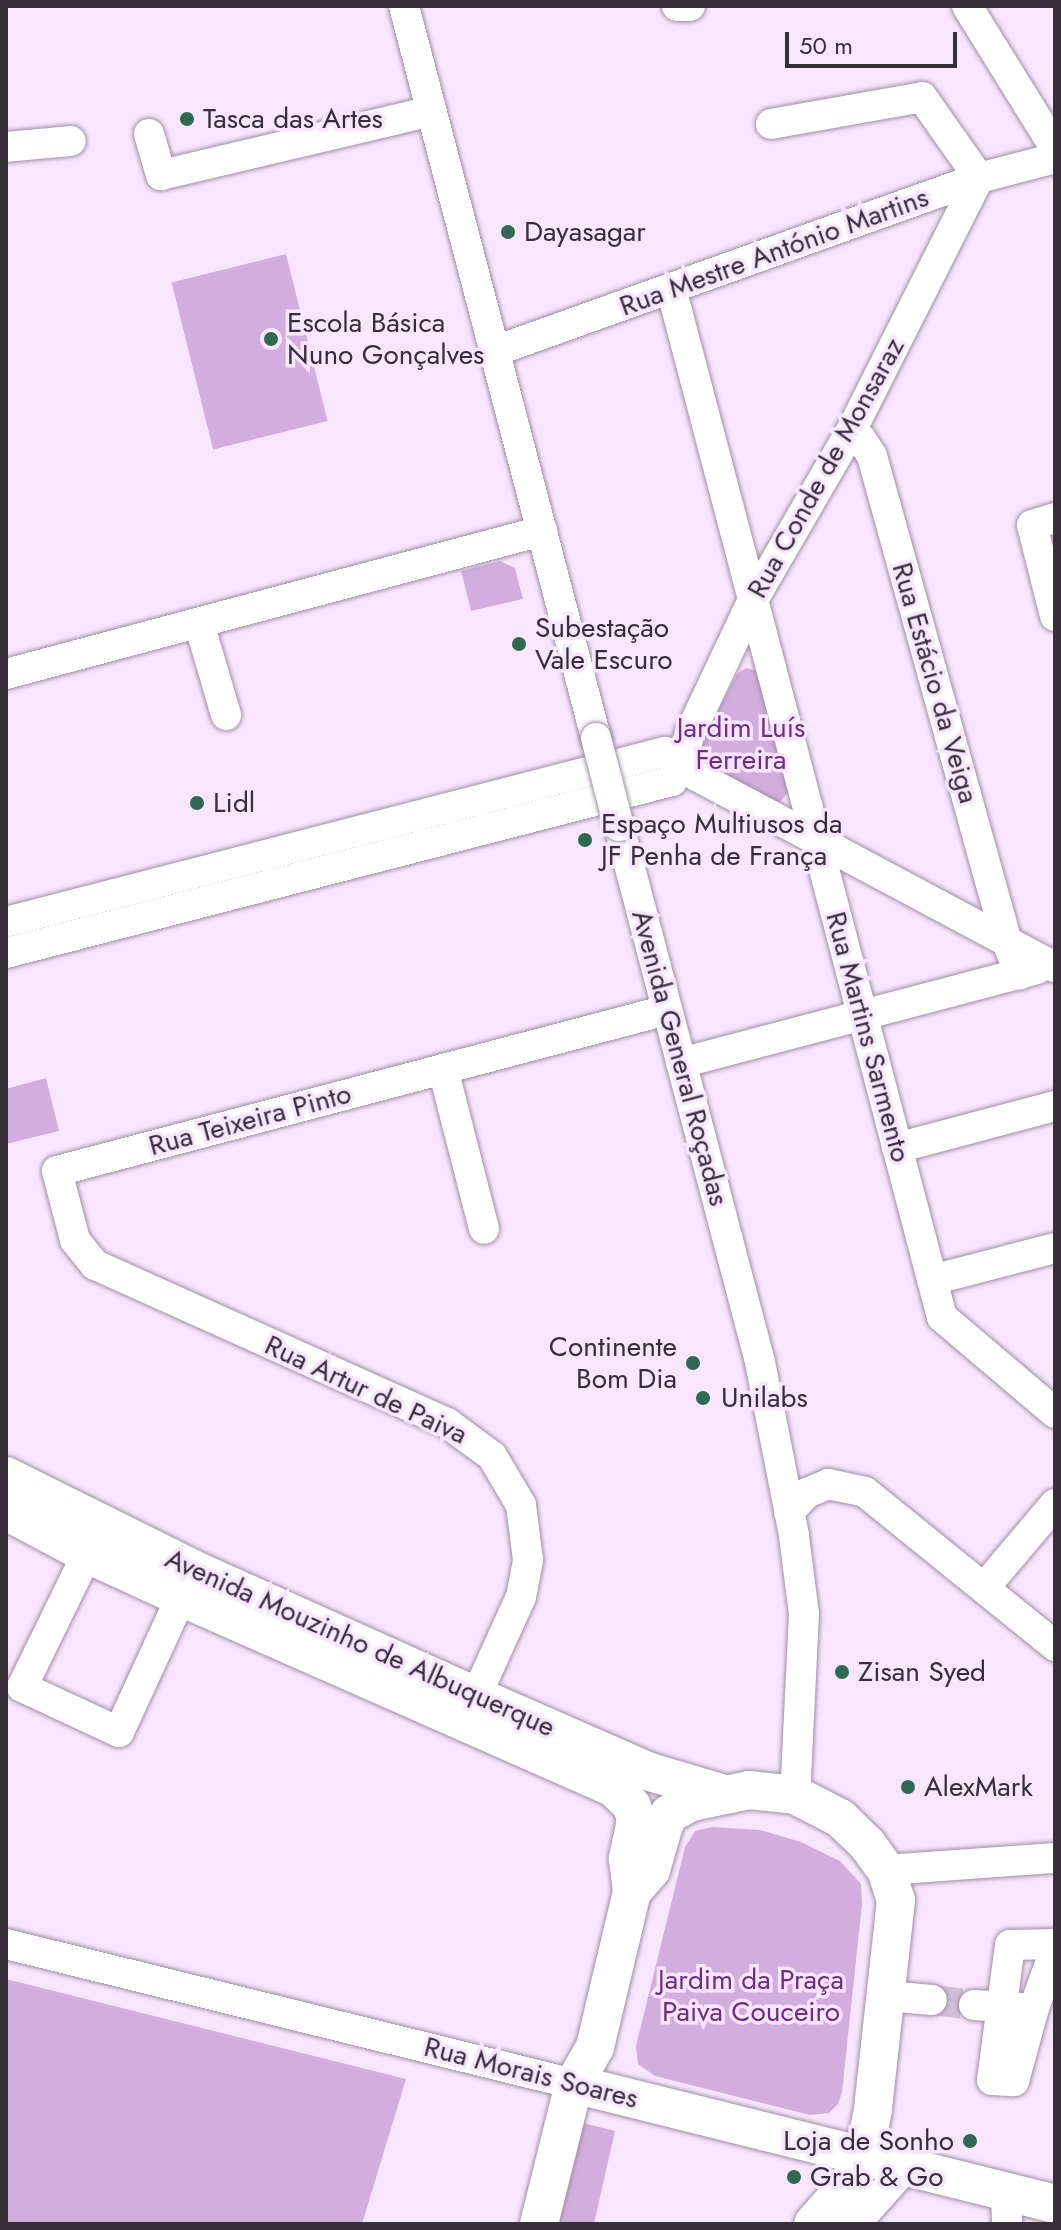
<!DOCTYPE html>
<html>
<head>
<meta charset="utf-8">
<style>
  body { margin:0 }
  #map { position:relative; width:1061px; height:2230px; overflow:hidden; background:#f8e6fe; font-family:Jost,sans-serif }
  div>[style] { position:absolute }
  .green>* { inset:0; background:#d2aede; transform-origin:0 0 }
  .minor-tunnel>* { height:30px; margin-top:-15px; transform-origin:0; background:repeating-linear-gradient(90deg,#d1c1d6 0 30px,transparent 0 45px) }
  .roads { filter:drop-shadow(0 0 2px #9f8ea4) drop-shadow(0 0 2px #9f8ea4) }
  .minor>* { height:30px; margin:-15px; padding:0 15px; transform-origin:15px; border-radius:15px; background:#fff }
  .major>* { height:38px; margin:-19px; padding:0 19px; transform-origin:19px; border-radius:19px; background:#fff }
  .bridges { filter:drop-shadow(0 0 2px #9f8ea4) drop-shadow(0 0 2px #9f8ea4) }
  .minor-bridge>* { height:30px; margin:-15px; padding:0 15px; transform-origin:15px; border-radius:15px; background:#fff }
  .dots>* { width:22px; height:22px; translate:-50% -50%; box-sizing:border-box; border:4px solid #f8e6fe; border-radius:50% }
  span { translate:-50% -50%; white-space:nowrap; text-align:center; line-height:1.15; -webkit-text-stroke:7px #f8e6fe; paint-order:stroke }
  .poi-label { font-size:28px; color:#362f38 }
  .left { translate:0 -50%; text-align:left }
  .right { translate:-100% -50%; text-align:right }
  .street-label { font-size:28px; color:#362f38 }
  .park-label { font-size:28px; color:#702c83 }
  .frame { position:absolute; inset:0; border:8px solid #362f38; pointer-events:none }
  .scale { position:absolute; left:785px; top:32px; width:172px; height:36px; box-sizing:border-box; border:4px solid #362f38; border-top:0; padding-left:10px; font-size:24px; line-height:28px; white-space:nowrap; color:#362f38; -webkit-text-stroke:6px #f8e6fe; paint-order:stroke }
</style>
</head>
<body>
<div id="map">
  <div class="green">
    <i style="left:286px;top:254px;width:172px;height:118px;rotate:76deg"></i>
    <i style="clip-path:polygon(500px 561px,515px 568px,523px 599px,471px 611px,461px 571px)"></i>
    <i style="clip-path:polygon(746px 668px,758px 671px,790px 790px,781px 801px,776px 802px,706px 767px,699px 758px,700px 744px,738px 673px)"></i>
    <i style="clip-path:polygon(46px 1078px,59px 1131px,6px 1144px,6px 1089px)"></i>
    <i style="clip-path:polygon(712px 1827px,760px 1830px,801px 1842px,840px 1861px,861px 1884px,862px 1904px,842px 2092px,838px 2104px,829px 2113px,810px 2115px,655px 2076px,638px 2064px,636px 2046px,685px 1847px,695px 1831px)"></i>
    <i style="clip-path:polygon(6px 1979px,406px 2079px,362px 2224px,6px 2224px)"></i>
    <i style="clip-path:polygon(575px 2121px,615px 2131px,594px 2224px,549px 2224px)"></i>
  </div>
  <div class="minor-tunnel">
    <i style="left:932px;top:2000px;width:42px;rotate:6.8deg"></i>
  </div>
  <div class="roads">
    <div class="minor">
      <i style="left:404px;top:6px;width:757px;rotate:75.3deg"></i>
      <i style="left:677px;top:6px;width:13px"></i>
      <i style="left:967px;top:6px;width:167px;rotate:58.2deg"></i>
      <i style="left:771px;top:124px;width:153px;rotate:-10.1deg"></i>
      <i style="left:922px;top:97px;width:99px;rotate:54.9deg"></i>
      <i style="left:149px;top:134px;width:43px;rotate:73.7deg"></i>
      <i style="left:161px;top:175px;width:278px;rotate:-13.3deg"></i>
      <i style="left:6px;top:147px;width:65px;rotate:-5.3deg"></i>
      <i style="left:671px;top:288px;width:1064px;rotate:75.25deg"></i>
      <i style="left:942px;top:1317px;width:148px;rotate:40.3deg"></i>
      <i style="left:495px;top:351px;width:514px;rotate:-19.67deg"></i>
      <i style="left:979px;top:178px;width:79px;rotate:-14.7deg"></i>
      <i style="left:850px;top:433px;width:13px;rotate:29deg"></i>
      <i style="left:861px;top:439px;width:20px;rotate:57deg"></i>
      <i style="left:872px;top:456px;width:504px;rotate:74.48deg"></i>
      <i style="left:1007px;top:942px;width:35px;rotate:68deg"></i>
      <i style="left:1055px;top:518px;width:24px;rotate:163deg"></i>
      <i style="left:1032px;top:525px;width:94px;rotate:75.8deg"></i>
      <i style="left:199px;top:623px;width:96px;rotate:73.6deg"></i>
      <i style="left:6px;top:674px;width:555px;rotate:-14.94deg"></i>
      <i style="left:619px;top:826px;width:554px;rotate:75.26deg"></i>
      <i style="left:760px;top:1362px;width:177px;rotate:78.9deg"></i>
      <i style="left:794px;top:1536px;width:79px;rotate:82.7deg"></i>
      <i style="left:804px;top:1614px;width:181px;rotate:92.8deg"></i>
      <i style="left:6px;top:922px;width:681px;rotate:-14.47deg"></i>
      <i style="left:665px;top:752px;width:8px;rotate:14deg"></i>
      <i style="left:673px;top:754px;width:33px;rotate:43deg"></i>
      <i style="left:697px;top:776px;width:406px;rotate:28.1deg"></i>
      <i style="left:6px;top:953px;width:688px;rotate:-14.48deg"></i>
      <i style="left:672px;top:781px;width:21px;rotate:-62deg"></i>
      <i style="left:682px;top:762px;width:30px;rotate:-75deg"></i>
      <i style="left:690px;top:733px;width:147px;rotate:-64.7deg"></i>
      <i style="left:753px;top:600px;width:193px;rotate:-59.9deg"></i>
      <i style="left:850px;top:433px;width:286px;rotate:-63.2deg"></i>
      <i style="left:681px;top:1063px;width:369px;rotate:-14.8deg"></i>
      <i style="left:443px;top:1069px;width:165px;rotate:75.6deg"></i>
      <i style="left:897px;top:1148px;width:163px;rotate:-14.9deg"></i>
      <i style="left:932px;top:1280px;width:127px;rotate:-14.6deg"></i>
      <i style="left:789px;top:1512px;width:26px;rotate:-47deg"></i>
      <i style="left:807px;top:1493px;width:23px;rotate:-23deg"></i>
      <i style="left:828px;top:1484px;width:38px;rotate:12deg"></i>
      <i style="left:865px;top:1492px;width:245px;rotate:39deg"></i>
      <i style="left:87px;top:1554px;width:148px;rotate:116deg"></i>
      <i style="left:22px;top:1687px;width:107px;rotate:24.9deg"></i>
      <i style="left:119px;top:1732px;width:149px;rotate:-65.3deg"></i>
      <i style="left:984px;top:1588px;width:110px;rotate:-49.8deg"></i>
      <i style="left:476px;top:1696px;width:109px;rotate:-65.6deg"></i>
      <i style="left:521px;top:1597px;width:38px;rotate:-79deg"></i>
      <i style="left:528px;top:1560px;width:55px;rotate:-97.3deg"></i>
      <i style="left:521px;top:1505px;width:57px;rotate:-120.6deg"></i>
      <i style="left:492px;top:1456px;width:56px;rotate:-143.7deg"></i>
      <i style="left:447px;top:1423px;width:386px;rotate:-155.8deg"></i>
      <i style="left:95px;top:1265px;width:32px;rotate:-129deg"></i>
      <i style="left:75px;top:1240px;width:71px;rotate:-104.6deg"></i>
      <i style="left:57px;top:1171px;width:631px;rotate:-14.79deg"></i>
      <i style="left:886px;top:1870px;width:169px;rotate:-4.1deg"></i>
      <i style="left:6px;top:1944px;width:585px;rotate:13.85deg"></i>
      <i style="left:1055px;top:1944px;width:45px;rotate:178.7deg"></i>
      <i style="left:1010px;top:1945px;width:136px;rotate:97.6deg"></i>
      <i style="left:992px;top:2080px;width:22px;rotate:3deg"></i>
      <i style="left:1014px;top:2081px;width:76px;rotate:-74.7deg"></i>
      <i style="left:1034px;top:2008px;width:62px;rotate:-70.1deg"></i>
      <i style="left:886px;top:1996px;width:46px;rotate:5deg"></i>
      <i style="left:974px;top:2005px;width:47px;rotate:3.7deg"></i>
      <i style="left:1006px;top:2193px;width:31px;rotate:88deg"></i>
      <i style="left:855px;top:2224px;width:75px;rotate:-48.2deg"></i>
    </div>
    <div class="major">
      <i style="left:6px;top:1476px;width:209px;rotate:26.4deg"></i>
      <i style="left:193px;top:1569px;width:310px;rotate:24.2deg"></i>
      <i style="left:476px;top:1696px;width:190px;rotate:23.6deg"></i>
      <i style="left:650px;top:1772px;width:74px;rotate:16.5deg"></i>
      <i style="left:6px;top:1511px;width:92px;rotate:28deg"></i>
      <i style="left:87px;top:1554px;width:103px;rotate:24.6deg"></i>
      <i style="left:181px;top:1597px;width:473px;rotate:23.8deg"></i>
      <i style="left:614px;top:1788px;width:25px;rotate:45deg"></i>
      <i style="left:632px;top:1806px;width:15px;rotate:74deg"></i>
      <i style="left:636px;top:1820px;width:40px;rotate:102deg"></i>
      <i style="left:628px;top:1859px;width:33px;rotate:83deg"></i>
      <i style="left:574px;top:2084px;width:496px;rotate:14deg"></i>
      <i style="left:539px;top:2224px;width:144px;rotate:-76deg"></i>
      <i style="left:574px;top:2084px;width:43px;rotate:-60.4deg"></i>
      <i style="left:595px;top:2047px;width:159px;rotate:-76.6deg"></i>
      <i style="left:632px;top:1892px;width:29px;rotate:-49deg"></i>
      <i style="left:651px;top:1870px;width:47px;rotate:-73.9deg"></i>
      <i style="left:664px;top:1825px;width:12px;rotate:-66deg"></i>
      <i style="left:669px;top:1814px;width:26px;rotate:-28deg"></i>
      <i style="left:692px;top:1802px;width:58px;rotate:-11.9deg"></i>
      <i style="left:749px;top:1790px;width:46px;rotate:6.2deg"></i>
      <i style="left:795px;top:1795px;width:51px;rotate:27.1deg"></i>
      <i style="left:840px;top:1818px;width:37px;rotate:44deg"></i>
      <i style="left:867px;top:1844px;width:32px;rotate:54deg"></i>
      <i style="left:886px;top:1870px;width:32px;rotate:72deg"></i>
      <i style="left:896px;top:1900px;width:211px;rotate:96.3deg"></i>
      <i style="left:873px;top:2110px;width:49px;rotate:101.8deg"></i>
      <i style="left:863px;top:2158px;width:26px;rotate:118deg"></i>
      <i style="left:851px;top:2181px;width:57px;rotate:131.5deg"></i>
    </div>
  </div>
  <div class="bridges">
    <div class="minor-bridge">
      <i style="left:596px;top:738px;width:91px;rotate:75.4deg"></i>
    </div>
  </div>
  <div class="dots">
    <i style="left:187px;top:119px;background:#306951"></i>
    <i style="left:508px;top:232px;background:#306951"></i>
    <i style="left:271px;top:339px;background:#306951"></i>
    <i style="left:519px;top:644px;background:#306951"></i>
    <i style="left:197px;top:803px;background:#306951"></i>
    <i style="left:585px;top:840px;background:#306951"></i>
    <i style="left:693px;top:1363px;background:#306951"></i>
    <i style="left:703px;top:1398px;background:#306951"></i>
    <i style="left:842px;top:1672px;background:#306951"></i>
    <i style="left:908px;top:1787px;background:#306951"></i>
    <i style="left:970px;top:2141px;background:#306951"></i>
    <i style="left:794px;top:2177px;background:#306951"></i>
  </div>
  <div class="poi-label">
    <span class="left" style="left:203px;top:119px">Tasca das Artes</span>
    <span class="left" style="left:524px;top:232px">Dayasagar</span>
    <span class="left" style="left:287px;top:339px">Escola Básica<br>Nuno Gonçalves</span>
    <span class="left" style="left:535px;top:644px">Subestação<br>Vale Escuro</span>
    <span class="left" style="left:213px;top:803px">Lidl</span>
    <span class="left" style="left:601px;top:840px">Espaço Multiusos da<br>JF Penha de França</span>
    <span class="right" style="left:677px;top:1363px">Continente<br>Bom Dia</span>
    <span class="left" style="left:721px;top:1398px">Unilabs</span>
    <span class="left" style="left:858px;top:1672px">Zisan Syed</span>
    <span class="left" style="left:924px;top:1787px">AlexMark</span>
    <span class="right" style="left:954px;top:2141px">Loja de Sonho</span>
    <span class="left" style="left:810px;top:2177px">Grab &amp; Go</span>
  </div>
  <div class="street-label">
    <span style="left:774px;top:252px;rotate:-20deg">Rua Mestre António Martins</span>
    <span style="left:826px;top:468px;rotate:-61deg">Rua Conde de Monsaraz</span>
    <span style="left:935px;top:683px;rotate:74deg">Rua Estácio da Veiga</span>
    <span style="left:868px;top:1037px;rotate:75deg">Rua Martins Sarmento</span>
    <span style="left:680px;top:1058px;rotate:75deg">Avenida General Roçadas</span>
    <span style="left:250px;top:1120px;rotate:-15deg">Rua Teixeira Pinto</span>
    <span style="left:366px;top:1390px;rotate:25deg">Rua Artur de Paiva</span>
    <span style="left:360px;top:1643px;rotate:24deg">Avenida Mouzinho de Albuquerque</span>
    <span style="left:531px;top:2073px;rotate:14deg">Rua Morais Soares</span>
  </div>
  <div class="park-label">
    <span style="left:741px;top:744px">Jardim Luís<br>Ferreira</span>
    <span style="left:751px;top:1996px">Jardim da Praça<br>Paiva Couceiro</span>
  </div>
  <div class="frame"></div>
  <div class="scale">50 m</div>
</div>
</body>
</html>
